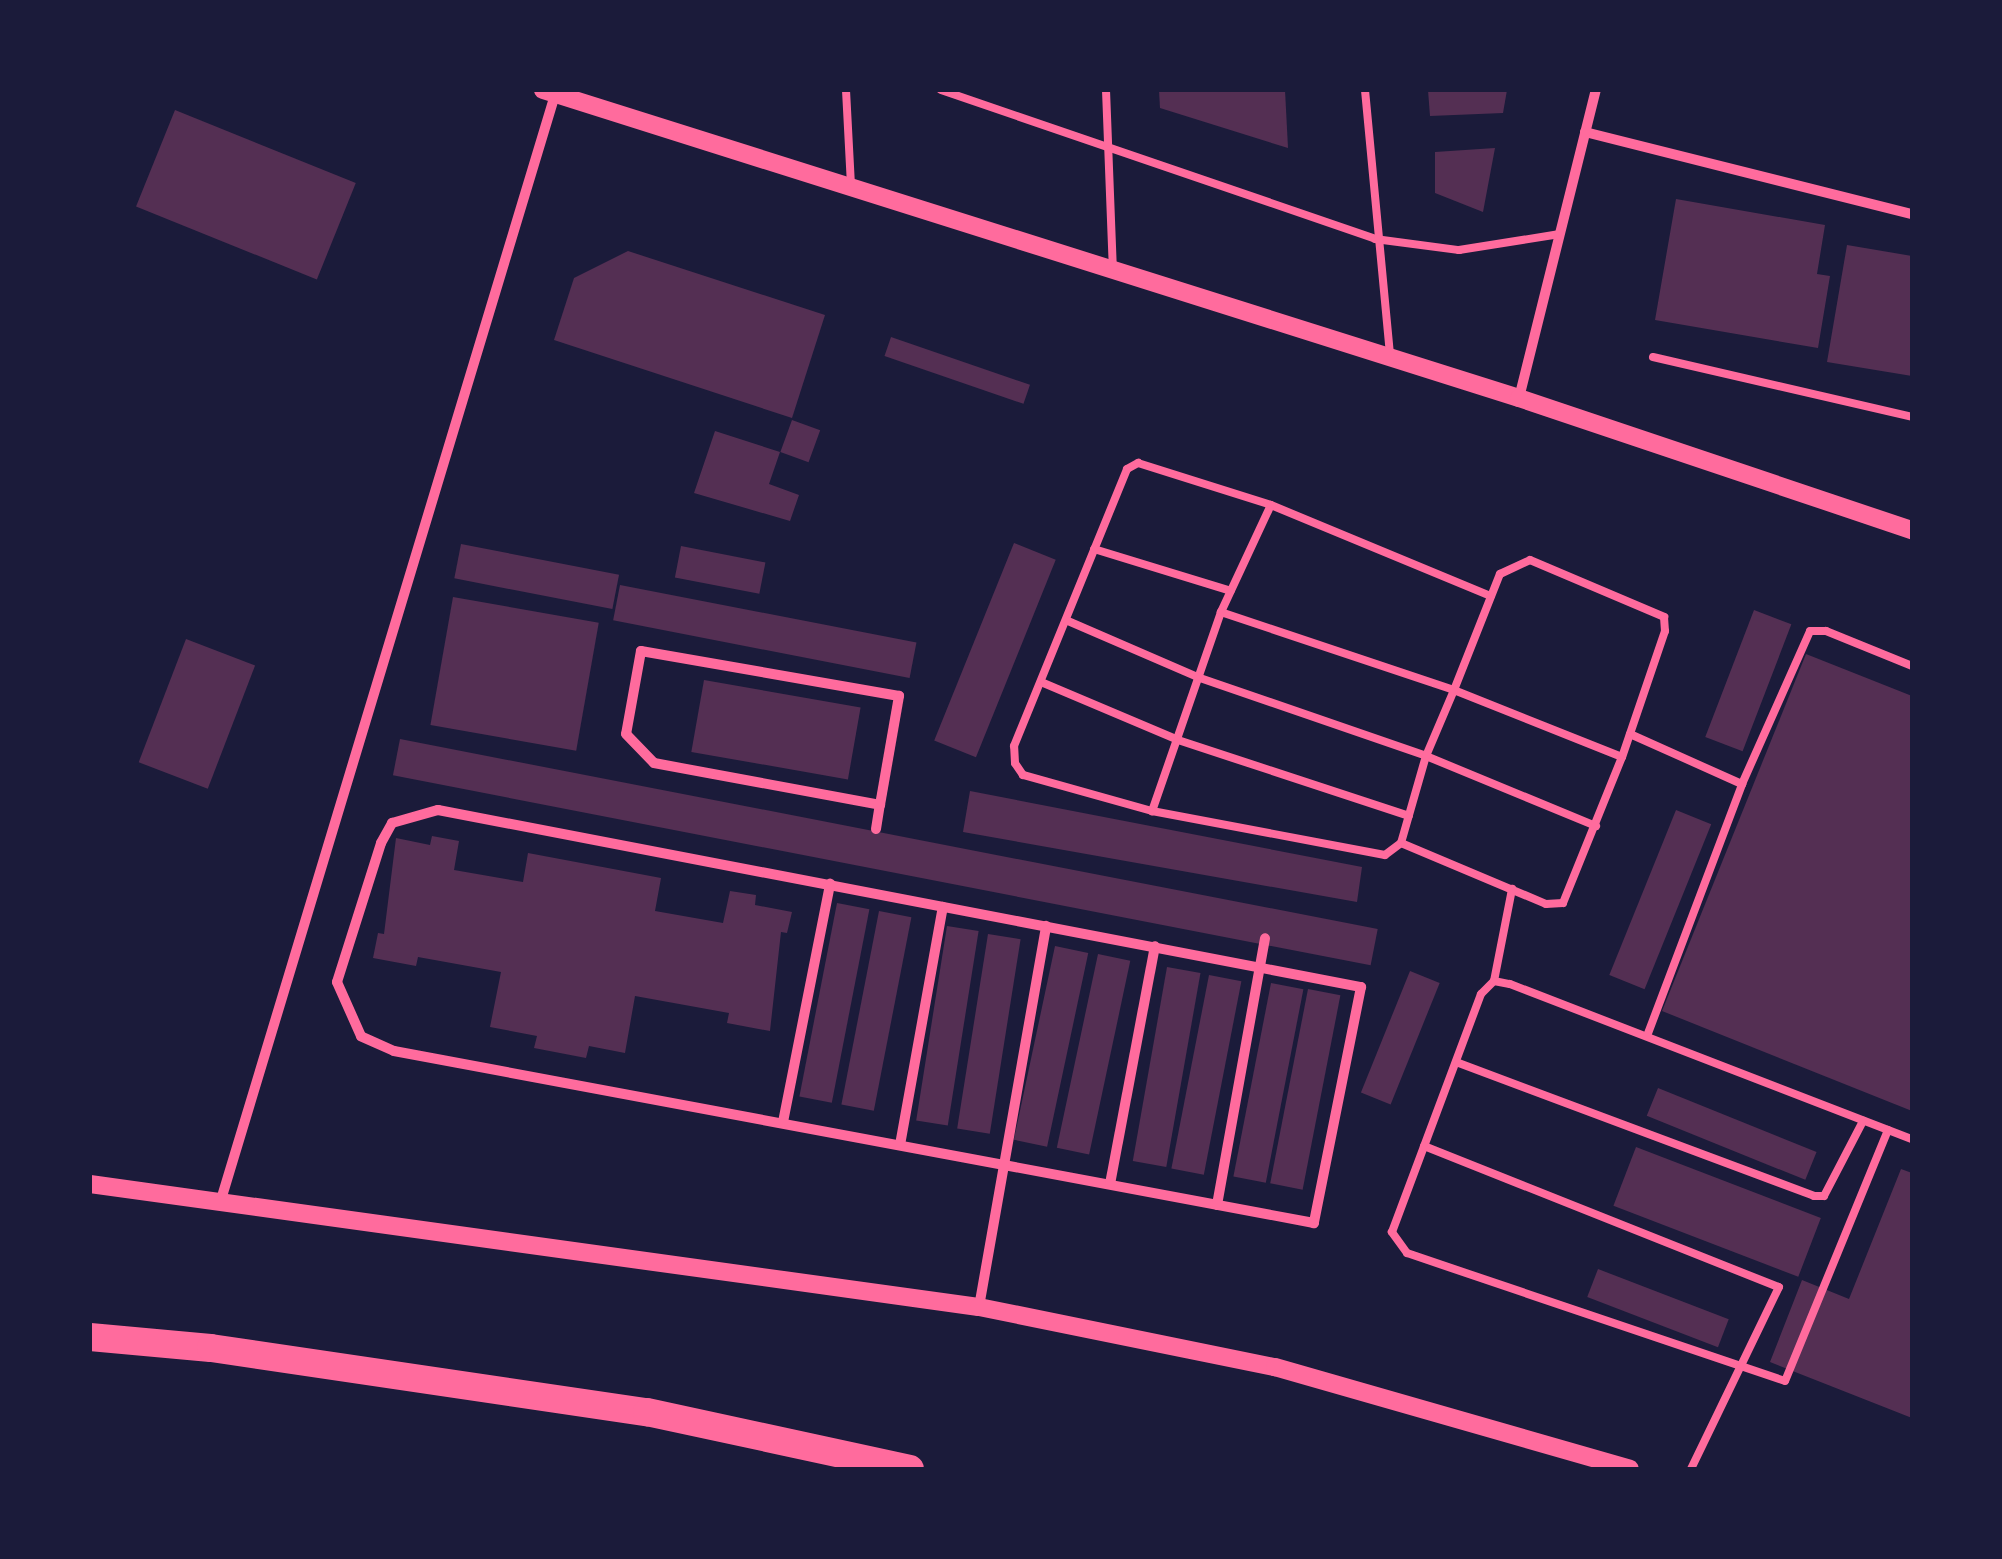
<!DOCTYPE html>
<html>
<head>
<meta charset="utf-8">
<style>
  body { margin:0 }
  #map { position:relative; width:2002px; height:1559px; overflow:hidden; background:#1b1b3a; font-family:"Roboto Condensed",sans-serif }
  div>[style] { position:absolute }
  .building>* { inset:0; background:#542f53; transform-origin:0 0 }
  .service>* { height:8px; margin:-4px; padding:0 4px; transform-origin:4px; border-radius:4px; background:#ff6b9d }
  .minor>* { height:10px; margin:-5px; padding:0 5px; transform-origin:5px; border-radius:5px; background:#ff6b9d }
  .tertiary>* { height:18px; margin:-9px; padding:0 9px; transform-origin:9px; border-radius:9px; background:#ff6b9d }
  .trunk>* { height:28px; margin:-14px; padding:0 14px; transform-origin:14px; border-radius:14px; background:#ff6b9d }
  span { translate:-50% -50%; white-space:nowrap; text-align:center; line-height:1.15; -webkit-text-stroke:9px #1b1b3a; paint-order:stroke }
  .frame { position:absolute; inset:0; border:92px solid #1b1b3a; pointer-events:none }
</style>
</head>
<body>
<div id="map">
  <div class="building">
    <i style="clip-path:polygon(1159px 90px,1285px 90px,1288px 148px,1160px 108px)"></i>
    <i style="clip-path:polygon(1428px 90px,1507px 90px,1503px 113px,1430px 116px)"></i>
    <i style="left:175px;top:110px;width:195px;height:104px;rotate:22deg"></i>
    <i style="clip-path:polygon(1495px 148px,1483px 212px,1435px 193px,1435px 152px)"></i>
    <i style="clip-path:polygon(1676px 199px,1825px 225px,1817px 274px,1830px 276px,1818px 348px,1655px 320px)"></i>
    <i style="clip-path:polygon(1847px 245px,1912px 256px,1912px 376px,1827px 362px)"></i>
    <i style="clip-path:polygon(628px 251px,825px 315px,792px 418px,554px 340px,574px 278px)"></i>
    <i style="left:891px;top:337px;width:147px;height:20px;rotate:19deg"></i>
    <i style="left:792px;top:420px;width:30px;height:34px;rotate:20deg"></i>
    <i style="clip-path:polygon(715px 431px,780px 452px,769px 484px,799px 495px,790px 521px,694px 493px)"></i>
    <i style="left:1014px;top:543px;width:45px;height:213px;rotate:22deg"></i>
    <i style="left:461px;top:544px;width:161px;height:35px;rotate:11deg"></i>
    <i style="left:681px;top:546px;width:86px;height:32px;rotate:11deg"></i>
    <i style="left:620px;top:585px;width:302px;height:36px;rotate:11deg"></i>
    <i style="left:453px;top:597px;width:148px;height:130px;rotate:10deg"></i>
    <i style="left:1754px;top:610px;width:40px;height:136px;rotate:21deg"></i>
    <i style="left:186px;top:639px;width:74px;height:132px;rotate:21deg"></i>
    <i style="clip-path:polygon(1806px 654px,1912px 696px,1912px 1111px,1662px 1011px)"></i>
    <i style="left:704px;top:680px;width:159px;height:73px;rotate:10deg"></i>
    <i style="left:400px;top:739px;width:996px;height:37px;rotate:11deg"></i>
    <i style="clip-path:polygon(970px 791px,1362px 867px,1357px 902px,963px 832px)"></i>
    <i style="left:1676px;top:810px;width:38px;height:178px;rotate:22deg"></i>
    <i style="clip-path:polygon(432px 836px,459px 841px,454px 870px,523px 882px,528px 853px,661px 878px,655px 911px,723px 923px,730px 891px,756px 895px,755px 905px,792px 912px,787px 933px,781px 932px,770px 1031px,727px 1023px,729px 1013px,635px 996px,625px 1053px,589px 1046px,586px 1058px,534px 1048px,537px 1036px,490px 1027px,501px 972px,418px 957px,416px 966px,373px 958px,378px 933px,384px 934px,396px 838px,430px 845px)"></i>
    <i style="left:837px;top:903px;width:33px;height:197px;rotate:11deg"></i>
    <i style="left:879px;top:911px;width:33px;height:197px;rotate:11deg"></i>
    <i style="left:947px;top:926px;width:32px;height:197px;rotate:9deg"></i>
    <i style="left:988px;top:934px;width:33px;height:197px;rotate:9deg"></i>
    <i style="left:1055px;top:946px;width:34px;height:198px;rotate:12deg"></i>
    <i style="left:1098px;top:954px;width:33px;height:198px;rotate:12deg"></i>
    <i style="left:1167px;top:967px;width:34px;height:197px;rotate:10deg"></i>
    <i style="left:1410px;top:971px;width:32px;height:131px;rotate:22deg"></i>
    <i style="left:1209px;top:975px;width:33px;height:197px;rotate:11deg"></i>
    <i style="left:1271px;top:983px;width:33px;height:197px;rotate:11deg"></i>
    <i style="left:1308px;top:989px;width:33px;height:198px;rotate:11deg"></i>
    <i style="left:1658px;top:1088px;width:171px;height:30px;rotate:22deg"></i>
    <i style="left:1636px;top:1147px;width:198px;height:63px;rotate:21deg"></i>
    <i style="clip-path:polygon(1901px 1169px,1912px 1173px,1912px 1418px,1770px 1362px,1802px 1280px,1849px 1299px)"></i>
    <i style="left:1598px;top:1269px;width:140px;height:30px;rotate:21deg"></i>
  </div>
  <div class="service">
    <i style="left:846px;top:90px;width:95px;rotate:87deg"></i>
    <i style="left:941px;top:90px;width:459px;rotate:18.9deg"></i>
    <i style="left:1375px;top:239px;width:85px;rotate:7.5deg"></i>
    <i style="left:1459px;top:250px;width:102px;rotate:-9deg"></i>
    <i style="left:1106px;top:90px;width:180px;rotate:87.8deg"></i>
    <i style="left:1365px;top:90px;width:265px;rotate:84.6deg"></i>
    <i style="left:1653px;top:357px;width:266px;rotate:13deg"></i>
    <i style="left:1094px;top:549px;width:143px;rotate:17deg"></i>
    <i style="left:1221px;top:612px;width:118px;rotate:-65deg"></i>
    <i style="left:1068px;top:621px;width:144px;rotate:23.4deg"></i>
    <i style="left:1200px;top:678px;width:239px;rotate:19deg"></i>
    <i style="left:1426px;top:756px;width:184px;rotate:22.4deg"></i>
    <i style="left:1041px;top:682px;width:149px;rotate:22.9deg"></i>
    <i style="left:1178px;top:740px;width:243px;rotate:18.2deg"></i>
    <i style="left:1630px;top:734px;width:123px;rotate:24.1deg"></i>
    <i style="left:1742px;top:784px;width:167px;rotate:-66deg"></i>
    <i style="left:1810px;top:631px;width:16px"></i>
    <i style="left:1826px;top:631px;width:93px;rotate:22.1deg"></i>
    <i style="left:1152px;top:811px;width:134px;rotate:-164.4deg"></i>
    <i style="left:1023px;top:775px;width:14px;rotate:-124deg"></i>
    <i style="left:1015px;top:763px;width:17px;rotate:-93deg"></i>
    <i style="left:1014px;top:746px;width:299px;rotate:-67.8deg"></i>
    <i style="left:1127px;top:469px;width:13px;rotate:-29deg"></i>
    <i style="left:1138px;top:463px;width:139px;rotate:17.5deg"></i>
    <i style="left:1271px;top:505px;width:238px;rotate:22.5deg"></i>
    <i style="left:1401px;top:843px;width:157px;rotate:22.8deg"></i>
    <i style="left:1546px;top:904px;width:17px;rotate:-3deg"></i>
    <i style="left:1563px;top:903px;width:157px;rotate:-68deg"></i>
    <i style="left:1622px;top:757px;width:181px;rotate:-158.3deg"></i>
    <i style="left:1454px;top:690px;width:246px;rotate:-161.5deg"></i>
    <i style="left:1221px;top:612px;width:211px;rotate:109.1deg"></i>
    <i style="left:1152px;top:811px;width:237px;rotate:10.7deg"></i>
    <i style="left:1385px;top:855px;width:20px;rotate:-37deg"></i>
    <i style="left:1401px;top:843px;width:91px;rotate:-74deg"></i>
    <i style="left:1426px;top:756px;width:72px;rotate:-67deg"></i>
    <i style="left:1454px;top:690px;width:125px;rotate:-68.4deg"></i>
    <i style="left:1500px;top:574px;width:33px;rotate:-25deg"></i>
    <i style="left:1530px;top:560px;width:146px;rotate:23deg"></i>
    <i style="left:1664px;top:617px;width:14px;rotate:86deg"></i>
    <i style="left:1665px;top:631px;width:133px;rotate:108.8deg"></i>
    <i style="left:1494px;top:981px;width:94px;rotate:-78.9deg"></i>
    <i style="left:1647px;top:1036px;width:269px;rotate:-69.3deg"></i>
    <i style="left:1456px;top:1062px;width:382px;rotate:20.5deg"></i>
    <i style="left:1814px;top:1196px;width:10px"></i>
    <i style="left:1824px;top:1196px;width:85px;rotate:-62.5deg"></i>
    <i style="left:1888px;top:1130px;width:271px;rotate:112.3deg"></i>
    <i style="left:1785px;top:1381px;width:399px;rotate:-161.3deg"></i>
    <i style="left:1407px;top:1253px;width:26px;rotate:-126deg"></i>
    <i style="left:1392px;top:1232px;width:254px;rotate:-69.5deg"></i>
    <i style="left:1481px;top:994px;width:18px;rotate:-45deg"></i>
    <i style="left:1494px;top:981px;width:16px;rotate:11deg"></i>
    <i style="left:1510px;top:984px;width:431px;rotate:21.1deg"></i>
    <i style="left:1424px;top:1146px;width:382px;rotate:21.7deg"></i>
    <i style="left:1779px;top:1287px;width:202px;rotate:115.8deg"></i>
  </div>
  <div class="minor">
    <i style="left:1585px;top:132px;width:337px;rotate:14.1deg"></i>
    <i style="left:1519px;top:398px;width:317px;rotate:-76deg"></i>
    <i style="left:438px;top:810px;width:940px;rotate:10.86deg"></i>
    <i style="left:1361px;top:987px;width:241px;rotate:101.3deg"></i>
    <i style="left:1314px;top:1223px;width:936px;rotate:-169.41deg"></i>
    <i style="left:394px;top:1051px;width:36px;rotate:-156deg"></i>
    <i style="left:361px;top:1036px;width:59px;rotate:-114deg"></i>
    <i style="left:337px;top:982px;width:146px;rotate:-72.4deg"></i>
    <i style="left:381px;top:843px;width:23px;rotate:-61deg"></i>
    <i style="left:392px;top:823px;width:48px;rotate:-15.8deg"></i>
    <i style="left:876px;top:829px;width:24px;rotate:-81deg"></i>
    <i style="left:880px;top:805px;width:111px;rotate:-80.1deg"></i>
    <i style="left:899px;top:696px;width:262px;rotate:-170.1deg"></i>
    <i style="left:641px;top:651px;width:84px;rotate:100.2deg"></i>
    <i style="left:626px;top:734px;width:40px;rotate:46deg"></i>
    <i style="left:654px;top:763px;width:230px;rotate:10.5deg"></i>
    <i style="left:783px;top:1122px;width:243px;rotate:-78.8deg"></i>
    <i style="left:900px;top:1145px;width:242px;rotate:-79.8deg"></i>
    <i style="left:1110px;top:1184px;width:242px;rotate:-79.3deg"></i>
    <i style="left:220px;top:1203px;width:1158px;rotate:-73.18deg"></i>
    <i style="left:1217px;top:1205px;width:271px;rotate:-79.8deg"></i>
    <i style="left:979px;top:1307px;width:387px;rotate:-80deg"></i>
  </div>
  <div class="tertiary">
    <i style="left:543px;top:90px;width:1023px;rotate:17.51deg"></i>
    <i style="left:1519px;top:398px;width:415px;rotate:18.6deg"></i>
    <i style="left:90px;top:1184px;width:897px;rotate:7.88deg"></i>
    <i style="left:979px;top:1307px;width:302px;rotate:11.5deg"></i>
    <i style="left:1275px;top:1367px;width:369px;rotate:16deg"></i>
  </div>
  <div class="trunk">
    <i style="left:90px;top:1337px;width:121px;rotate:5.2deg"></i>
    <i style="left:211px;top:1348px;width:441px;rotate:8.4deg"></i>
    <i style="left:647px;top:1412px;width:269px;rotate:12.2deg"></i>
  </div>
  <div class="frame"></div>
</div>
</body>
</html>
